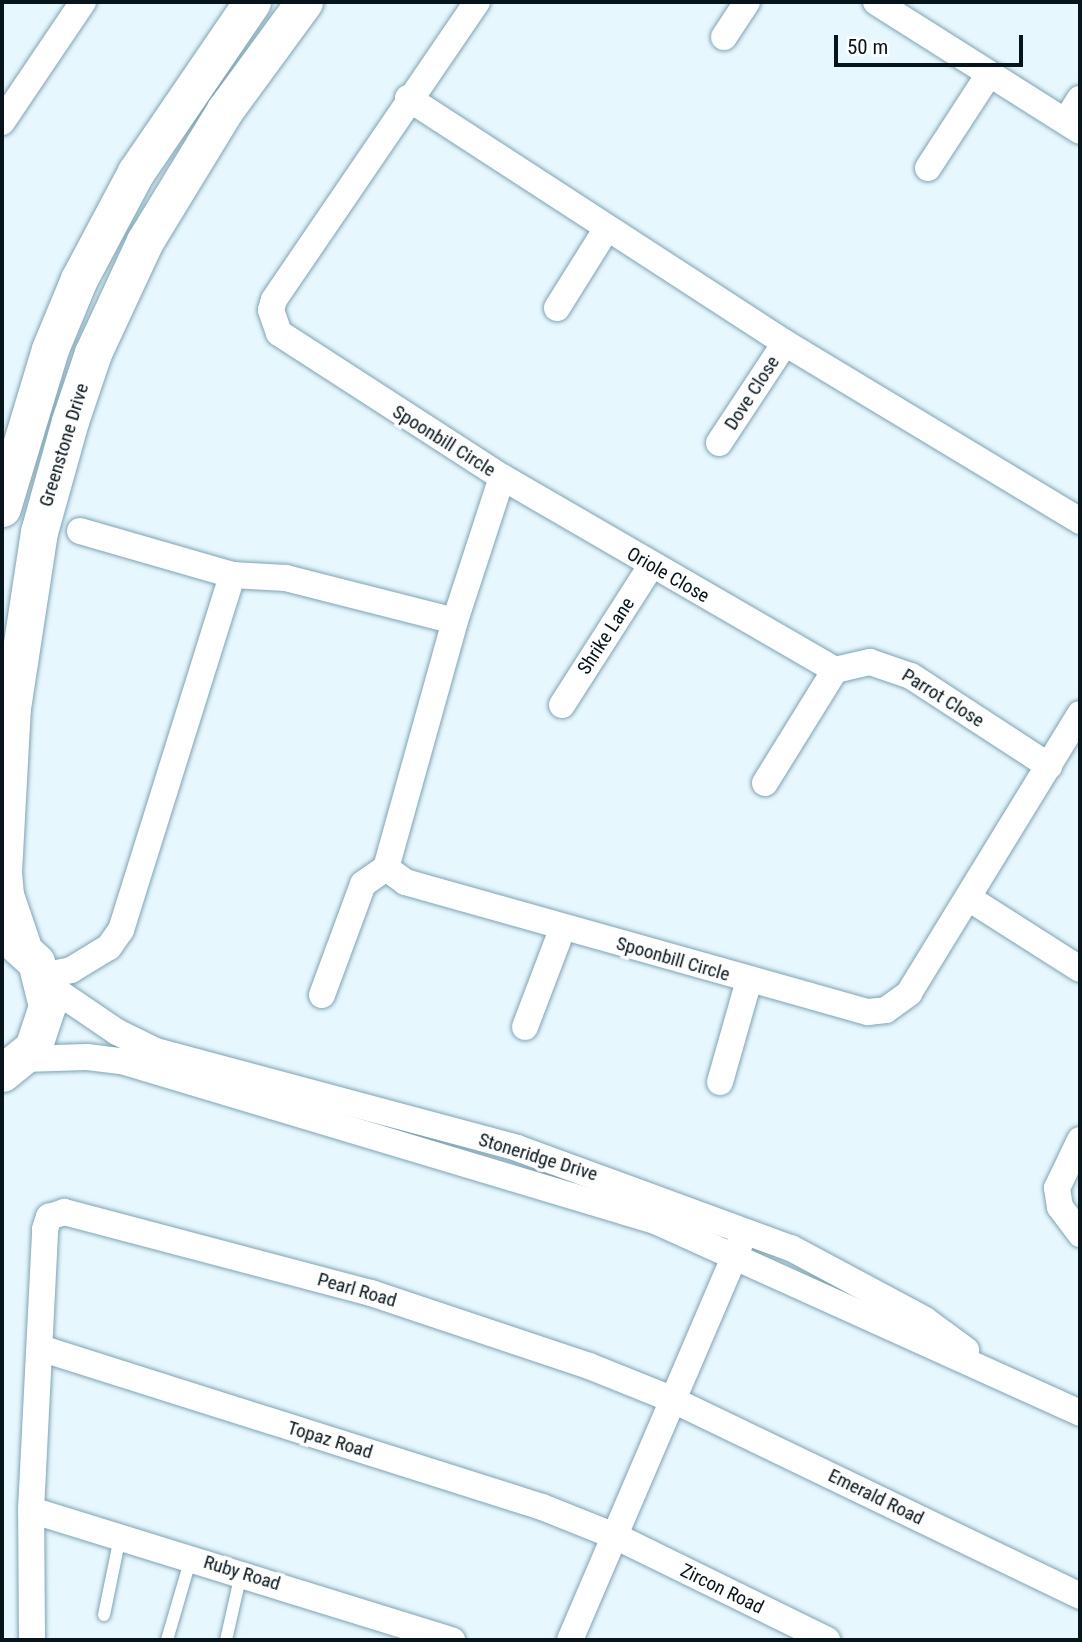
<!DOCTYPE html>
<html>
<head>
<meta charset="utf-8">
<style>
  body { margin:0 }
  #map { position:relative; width:1082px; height:1642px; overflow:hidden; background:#e7f7fe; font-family:"Roboto Condensed",sans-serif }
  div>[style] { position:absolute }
  .roads { filter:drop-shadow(0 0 2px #7ca4b4) drop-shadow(0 0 2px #7ca4b4) }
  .lane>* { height:12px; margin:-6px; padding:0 6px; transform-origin:6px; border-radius:6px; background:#fff }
  .street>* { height:26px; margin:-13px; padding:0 13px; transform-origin:13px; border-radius:13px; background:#fff }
  .secondary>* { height:37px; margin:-18.5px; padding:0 18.5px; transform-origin:18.5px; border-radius:18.5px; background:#fff }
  span { translate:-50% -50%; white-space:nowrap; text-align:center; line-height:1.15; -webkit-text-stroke:7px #fff; paint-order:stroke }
  .street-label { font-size:19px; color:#06151b }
  .frame { position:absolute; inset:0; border:4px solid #06151b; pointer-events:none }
  .scale { position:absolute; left:834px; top:35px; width:189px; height:32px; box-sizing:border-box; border:4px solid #06151b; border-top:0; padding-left:9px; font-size:21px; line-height:24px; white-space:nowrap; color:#06151b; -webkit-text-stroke:5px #fff; paint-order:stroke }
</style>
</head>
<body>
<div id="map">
  <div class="roads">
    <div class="lane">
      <i style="left:104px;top:1615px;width:80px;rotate:-78.4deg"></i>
      <i style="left:167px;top:1640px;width:85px;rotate:-73.7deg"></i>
      <i style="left:226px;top:1640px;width:68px;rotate:-77.2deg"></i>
    </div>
    <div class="street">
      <i style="left:477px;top:2px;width:361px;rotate:124.3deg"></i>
      <i style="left:274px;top:300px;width:10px;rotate:107deg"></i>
      <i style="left:271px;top:310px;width:24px;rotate:71deg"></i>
      <i style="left:279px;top:333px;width:265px;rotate:32.9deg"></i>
      <i style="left:502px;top:477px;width:385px;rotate:30.1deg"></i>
      <i style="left:876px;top:2px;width:241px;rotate:32.3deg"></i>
      <i style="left:724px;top:37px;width:42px;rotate:-56.7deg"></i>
      <i style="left:408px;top:98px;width:450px;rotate:33deg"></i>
      <i style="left:785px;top:343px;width:345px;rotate:31.1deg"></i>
      <i style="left:1066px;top:121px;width:26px;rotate:-58deg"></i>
      <i style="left:2px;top:122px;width:145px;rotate:-56deg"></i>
      <i style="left:928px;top:168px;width:112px;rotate:-57deg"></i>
      <i style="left:557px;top:308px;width:94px;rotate:-58deg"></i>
      <i style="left:719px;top:443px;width:120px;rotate:-56.6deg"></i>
      <i style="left:502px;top:477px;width:151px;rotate:108.1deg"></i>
      <i style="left:455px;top:621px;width:256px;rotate:105.6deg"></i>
      <i style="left:386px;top:868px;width:24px;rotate:36deg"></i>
      <i style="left:405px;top:882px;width:481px;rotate:15.7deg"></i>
      <i style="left:868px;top:1012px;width:18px;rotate:-6deg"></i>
      <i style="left:886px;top:1010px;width:29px;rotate:-36deg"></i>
      <i style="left:909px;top:993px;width:327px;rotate:-58.5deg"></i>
      <i style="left:80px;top:531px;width:158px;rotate:16.1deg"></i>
      <i style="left:232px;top:575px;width:54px;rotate:3.2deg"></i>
      <i style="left:286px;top:578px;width:174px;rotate:14.3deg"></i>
      <i style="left:562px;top:705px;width:165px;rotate:-57.4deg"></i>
      <i style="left:765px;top:783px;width:133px;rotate:-58.2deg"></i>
      <i style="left:835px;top:670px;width:36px;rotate:-13deg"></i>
      <i style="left:870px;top:662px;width:43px;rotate:18.9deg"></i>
      <i style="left:911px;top:676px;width:165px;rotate:33.1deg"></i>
      <i style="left:970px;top:899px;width:130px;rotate:32.5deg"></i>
      <i style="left:43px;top:976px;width:29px;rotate:-12deg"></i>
      <i style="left:71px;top:970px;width:44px;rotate:-31.2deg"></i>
      <i style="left:109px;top:947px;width:21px;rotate:-55deg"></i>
      <i style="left:121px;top:930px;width:372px;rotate:-72.6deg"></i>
      <i style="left:45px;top:983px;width:87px;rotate:34.2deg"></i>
      <i style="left:117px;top:1032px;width:43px;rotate:26deg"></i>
      <i style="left:156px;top:1051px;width:374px;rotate:15deg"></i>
      <i style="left:517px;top:1148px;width:292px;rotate:20.1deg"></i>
      <i style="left:791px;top:1248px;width:152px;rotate:28.2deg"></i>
      <i style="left:925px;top:1320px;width:51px;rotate:36.2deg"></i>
      <i style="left:322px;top:995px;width:118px;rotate:-69.7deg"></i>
      <i style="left:363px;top:884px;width:28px;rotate:-35deg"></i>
      <i style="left:525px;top:1027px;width:107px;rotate:-69.2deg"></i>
      <i style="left:23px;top:1059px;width:64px;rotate:-1.8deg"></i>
      <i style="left:87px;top:1057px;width:38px;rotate:7deg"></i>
      <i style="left:125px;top:1062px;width:553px;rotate:16.7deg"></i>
      <i style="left:655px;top:1221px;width:466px;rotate:24.3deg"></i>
      <i style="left:720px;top:1082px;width:106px;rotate:-74.1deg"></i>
      <i style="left:1080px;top:1140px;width:53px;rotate:115.6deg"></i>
      <i style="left:1057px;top:1188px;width:19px;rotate:81deg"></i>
      <i style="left:1060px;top:1207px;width:34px;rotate:53deg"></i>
      <i style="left:40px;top:1348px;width:527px;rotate:17.57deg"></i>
      <i style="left:542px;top:1507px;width:81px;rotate:21.8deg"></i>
      <i style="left:617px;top:1537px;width:234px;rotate:26.1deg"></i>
      <i style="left:31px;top:1510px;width:441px;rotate:17.2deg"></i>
      <i style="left:32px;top:1640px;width:130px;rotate:-90.4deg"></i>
      <i style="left:31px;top:1510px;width:281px;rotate:-87.1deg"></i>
      <i style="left:45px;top:1229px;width:13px;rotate:-72deg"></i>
      <i style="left:49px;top:1217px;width:16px;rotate:-18deg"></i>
      <i style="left:64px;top:1212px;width:318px;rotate:14.8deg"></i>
      <i style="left:371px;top:1293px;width:230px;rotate:18.5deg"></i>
      <i style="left:589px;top:1366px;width:88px;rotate:21.9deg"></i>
      <i style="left:671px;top:1399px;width:454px;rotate:25.7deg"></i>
      <i style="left:570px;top:1640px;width:436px;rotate:-66.8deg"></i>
    </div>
    <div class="secondary">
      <i style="left:2px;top:508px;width:166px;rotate:-73.2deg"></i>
      <i style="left:50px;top:349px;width:76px;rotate:-67.5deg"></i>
      <i style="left:79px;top:279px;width:121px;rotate:-62deg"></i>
      <i style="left:136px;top:172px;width:206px;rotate:-55.7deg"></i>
      <i style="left:22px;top:945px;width:53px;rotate:-108.8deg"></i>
      <i style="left:5px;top:895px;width:23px;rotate:-95deg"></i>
      <i style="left:3px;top:872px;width:164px;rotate:-86.9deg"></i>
      <i style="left:12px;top:708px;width:178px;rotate:-81.3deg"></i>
      <i style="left:39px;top:532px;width:115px;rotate:-74.4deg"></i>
      <i style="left:70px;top:421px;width:72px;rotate:-71.3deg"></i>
      <i style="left:93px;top:353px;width:123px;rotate:-65.1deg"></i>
      <i style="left:145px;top:241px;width:153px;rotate:-58.6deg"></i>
      <i style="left:225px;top:110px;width:134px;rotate:-53.8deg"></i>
      <i style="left:2px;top:1073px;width:40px;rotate:-39deg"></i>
      <i style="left:33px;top:1048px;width:44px;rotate:-71.6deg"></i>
      <i style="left:47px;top:1006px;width:45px;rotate:-104deg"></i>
      <i style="left:36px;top:962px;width:45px;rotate:-137.7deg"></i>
    </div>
  </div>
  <div class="street-label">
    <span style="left:752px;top:393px;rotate:-57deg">Dove Close</span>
    <span style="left:444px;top:441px;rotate:32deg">Spoonbill Circle</span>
    <span style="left:64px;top:445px;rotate:-73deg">Greenstone Drive</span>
    <span style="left:668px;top:575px;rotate:30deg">Oriole Close</span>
    <span style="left:606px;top:636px;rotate:-57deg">Shrike Lane</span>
    <span style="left:943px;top:698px;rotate:32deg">Parrot Close</span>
    <span style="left:673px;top:959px;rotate:16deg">Spoonbill Circle</span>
    <span style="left:538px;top:1157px;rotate:17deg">Stoneridge Drive</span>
    <span style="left:357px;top:1290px;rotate:16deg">Pearl Road</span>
    <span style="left:330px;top:1440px;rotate:17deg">Topaz Road</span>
    <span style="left:876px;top:1497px;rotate:26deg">Emerald Road</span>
    <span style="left:242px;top:1573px;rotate:17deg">Ruby Road</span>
    <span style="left:722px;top:1589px;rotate:26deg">Zircon Road</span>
  </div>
  <div class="frame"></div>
  <div class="scale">50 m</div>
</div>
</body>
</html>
